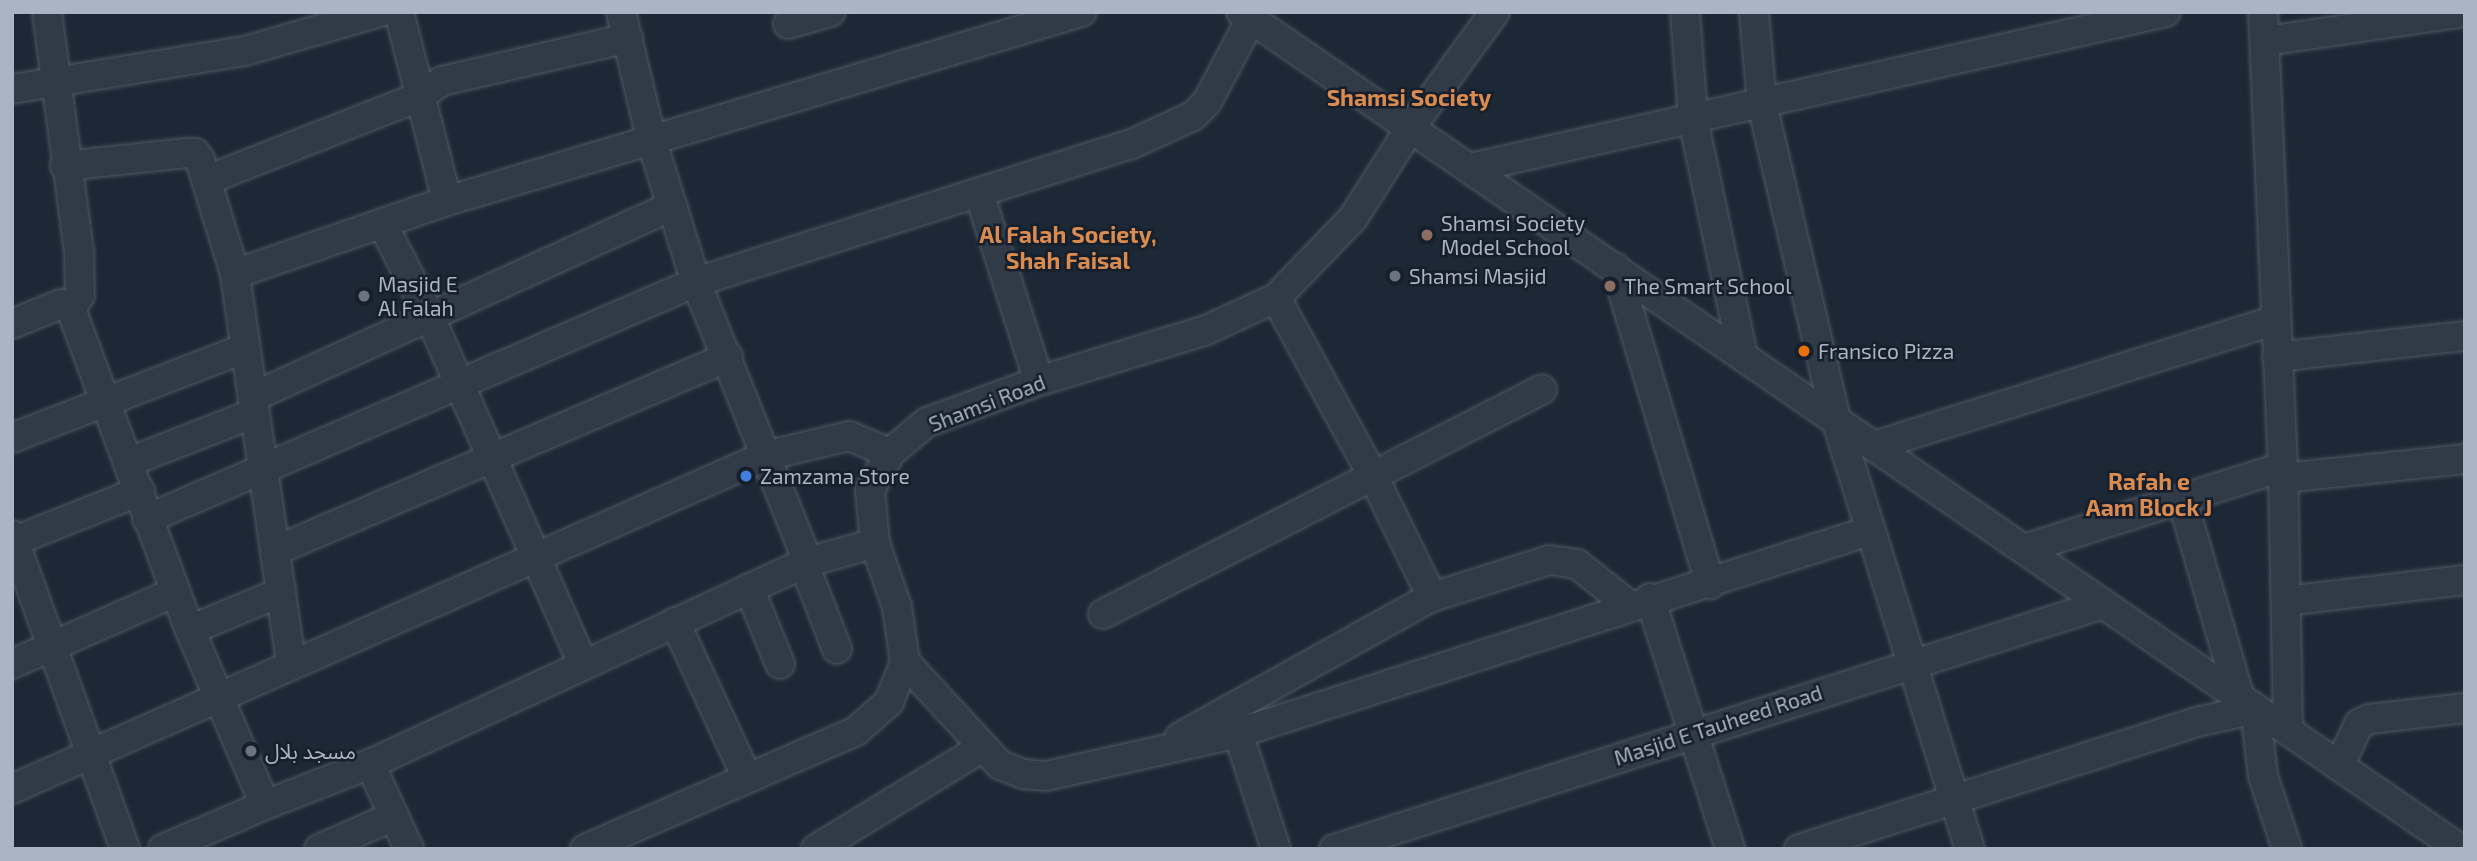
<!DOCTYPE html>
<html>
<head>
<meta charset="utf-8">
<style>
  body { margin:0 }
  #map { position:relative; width:2477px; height:861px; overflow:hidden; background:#1d2836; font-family:"Exo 2","Noto Sans Arabic",sans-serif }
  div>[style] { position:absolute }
  .roads { filter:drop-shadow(0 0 2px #4e5765) drop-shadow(0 0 2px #4e5765) }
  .minor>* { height:28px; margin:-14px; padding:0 14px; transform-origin:14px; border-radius:14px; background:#313a47 }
  .dots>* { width:19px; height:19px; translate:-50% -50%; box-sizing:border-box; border:4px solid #161f2b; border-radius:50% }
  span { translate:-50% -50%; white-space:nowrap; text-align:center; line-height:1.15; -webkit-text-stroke:5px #161f2b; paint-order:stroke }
  .poi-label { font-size:21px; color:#aab4c4 }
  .left { translate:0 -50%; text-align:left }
  .street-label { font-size:21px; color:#aab4c4 }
  .neighbourhood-label { font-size:23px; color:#da8b4f; font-weight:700 }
  .frame { position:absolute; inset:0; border:14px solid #aab4c4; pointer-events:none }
</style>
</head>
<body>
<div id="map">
  <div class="roads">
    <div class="minor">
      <i style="left:47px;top:12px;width:241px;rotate:82.4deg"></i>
      <i style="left:79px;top:251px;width:44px;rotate:88.7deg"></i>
      <i style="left:80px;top:295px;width:17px;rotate:123deg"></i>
      <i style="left:399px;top:12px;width:195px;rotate:75.7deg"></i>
      <i style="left:621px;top:12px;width:134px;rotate:76.6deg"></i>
      <i style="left:652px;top:142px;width:147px;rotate:72.6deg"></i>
      <i style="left:696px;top:282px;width:302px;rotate:68.2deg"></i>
      <i style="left:1241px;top:12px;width:1479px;rotate:34.47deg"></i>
      <i style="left:1685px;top:12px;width:107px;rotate:85.7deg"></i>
      <i style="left:1693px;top:119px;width:242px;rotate:78.1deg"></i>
      <i style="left:1754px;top:12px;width:92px;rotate:85deg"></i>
      <i style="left:1762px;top:104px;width:324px;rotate:76.8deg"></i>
      <i style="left:1836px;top:419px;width:450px;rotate:72.7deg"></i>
      <i style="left:2263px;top:12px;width:455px;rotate:87.5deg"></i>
      <i style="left:2283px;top:467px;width:264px;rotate:88.9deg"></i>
      <i style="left:788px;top:24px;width:44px;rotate:-15.9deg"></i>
      <i style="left:2266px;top:41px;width:200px;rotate:-8.3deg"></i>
      <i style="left:12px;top:89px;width:236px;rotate:-9.3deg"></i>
      <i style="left:245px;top:51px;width:141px;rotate:-16.1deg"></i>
      <i style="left:65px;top:166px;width:122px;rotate:-6.1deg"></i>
      <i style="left:186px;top:153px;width:9px"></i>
      <i style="left:195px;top:153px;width:9px;rotate:54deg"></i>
      <i style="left:200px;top:160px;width:119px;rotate:72.9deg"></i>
      <i style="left:235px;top:274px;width:394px;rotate:81.8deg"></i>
      <i style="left:1471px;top:168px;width:712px;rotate:-12.65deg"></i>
      <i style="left:207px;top:180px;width:230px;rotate:-21.4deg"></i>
      <i style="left:421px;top:96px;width:26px;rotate:-36deg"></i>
      <i style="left:442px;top:81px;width:191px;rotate:-13deg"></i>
      <i style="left:979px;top:193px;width:197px;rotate:72.3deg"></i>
      <i style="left:382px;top:223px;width:103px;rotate:62.9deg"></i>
      <i style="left:429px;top:315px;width:381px;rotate:66.2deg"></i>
      <i style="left:1616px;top:268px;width:330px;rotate:73.4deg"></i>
      <i style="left:235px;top:274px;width:224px;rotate:-19deg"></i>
      <i style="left:447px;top:201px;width:662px;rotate:-16.6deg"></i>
      <i style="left:1276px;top:298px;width:203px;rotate:61.4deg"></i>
      <i style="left:1373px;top:476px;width:135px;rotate:64deg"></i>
      <i style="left:12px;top:324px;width:53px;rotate:-22.2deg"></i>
      <i style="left:61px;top:304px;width:11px;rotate:27deg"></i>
      <i style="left:71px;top:309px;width:342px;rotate:69.7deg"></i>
      <i style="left:190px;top:630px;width:190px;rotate:66.8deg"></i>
      <i style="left:265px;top:805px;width:111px;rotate:156.7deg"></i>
      <i style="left:2277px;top:357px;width:189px;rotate:-6.4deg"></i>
      <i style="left:253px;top:397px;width:461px;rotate:-24.5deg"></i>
      <i style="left:12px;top:438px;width:250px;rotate:-21.1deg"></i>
      <i style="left:1874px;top:446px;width:420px;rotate:-17.4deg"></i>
      <i style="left:129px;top:462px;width:135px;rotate:-21.3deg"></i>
      <i style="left:2284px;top:478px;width:182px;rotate:-6deg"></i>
      <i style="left:2182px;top:499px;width:207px;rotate:73.8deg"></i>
      <i style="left:147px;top:519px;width:598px;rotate:-23.35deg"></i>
      <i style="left:696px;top:282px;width:457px;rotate:-17.6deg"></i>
      <i style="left:1132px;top:144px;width:67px;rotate:-24.7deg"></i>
      <i style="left:1193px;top:116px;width:20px;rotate:-45deg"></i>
      <i style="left:1207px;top:102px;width:94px;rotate:-62.1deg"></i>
      <i style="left:12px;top:535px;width:334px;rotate:70.2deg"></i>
      <i style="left:12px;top:542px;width:138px;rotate:-21.7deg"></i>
      <i style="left:2024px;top:549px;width:272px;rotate:-17.6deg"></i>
      <i style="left:275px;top:551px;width:493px;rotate:-23.2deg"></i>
      <i style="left:804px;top:564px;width:91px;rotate:68.8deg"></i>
      <i style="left:749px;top:588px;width:82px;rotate:67.8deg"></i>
      <i style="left:1650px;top:598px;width:263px;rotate:72.3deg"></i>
      <i style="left:2286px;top:601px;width:180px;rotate:-6.7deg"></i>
      <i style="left:1103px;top:614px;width:493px;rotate:-27.1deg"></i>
      <i style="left:675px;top:622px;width:172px;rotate:65.2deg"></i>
      <i style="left:190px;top:630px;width:99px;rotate:-22.7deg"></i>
      <i style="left:905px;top:662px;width:140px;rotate:47.3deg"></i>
      <i style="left:1000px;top:765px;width:25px;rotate:21deg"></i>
      <i style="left:1023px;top:774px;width:23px;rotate:5deg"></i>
      <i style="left:1046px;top:776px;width:197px;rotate:-12.6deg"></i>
      <i style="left:1238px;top:733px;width:663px;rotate:-17.75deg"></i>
      <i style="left:12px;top:664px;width:178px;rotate:-23.8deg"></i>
      <i style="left:1238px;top:733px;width:122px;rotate:71.9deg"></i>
      <i style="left:1180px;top:737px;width:288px;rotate:-29.1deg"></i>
      <i style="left:1432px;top:597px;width:123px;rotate:-17.5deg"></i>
      <i style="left:1549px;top:560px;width:28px;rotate:8deg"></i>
      <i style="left:1577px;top:564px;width:68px;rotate:38.4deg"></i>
      <i style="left:2339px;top:766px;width:47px;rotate:-64.5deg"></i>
      <i style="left:2359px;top:724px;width:11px;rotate:-27deg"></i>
      <i style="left:2369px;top:719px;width:97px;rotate:-6.5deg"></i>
      <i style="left:12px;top:789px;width:823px;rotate:-23.86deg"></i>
      <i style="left:765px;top:456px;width:86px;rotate:-13.4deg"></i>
      <i style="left:849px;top:436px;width:44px;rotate:22.5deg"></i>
      <i style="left:265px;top:805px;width:113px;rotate:-21.3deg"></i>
      <i style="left:319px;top:849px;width:82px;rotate:-23.7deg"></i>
      <i style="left:409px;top:849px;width:94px;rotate:-114.6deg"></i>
      <i style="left:370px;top:764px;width:482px;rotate:-24.8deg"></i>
      <i style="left:808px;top:562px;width:70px;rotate:-15.8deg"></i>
      <i style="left:585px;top:849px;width:296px;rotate:-23.5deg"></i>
      <i style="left:856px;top:731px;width:44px;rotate:-41.3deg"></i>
      <i style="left:889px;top:702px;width:43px;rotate:-68.2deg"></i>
      <i style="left:905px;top:662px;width:56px;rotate:-98.3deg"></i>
      <i style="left:897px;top:607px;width:68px;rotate:-109deg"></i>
      <i style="left:875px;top:543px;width:53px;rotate:-95.4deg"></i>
      <i style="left:870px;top:490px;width:42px;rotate:-61.6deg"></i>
      <i style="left:890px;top:453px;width:48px;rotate:-40deg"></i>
      <i style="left:927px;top:422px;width:119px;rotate:-20.1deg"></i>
      <i style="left:1039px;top:381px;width:172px;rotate:-16.9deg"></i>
      <i style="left:1204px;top:331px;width:79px;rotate:-24.6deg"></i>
      <i style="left:1276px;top:298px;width:111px;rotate:-46.1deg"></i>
      <i style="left:1353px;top:218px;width:108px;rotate:-57.5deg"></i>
      <i style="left:1411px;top:127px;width:142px;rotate:-53.9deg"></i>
      <i style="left:816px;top:849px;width:196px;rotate:-31.4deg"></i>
      <i style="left:1334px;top:849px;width:807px;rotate:-17.67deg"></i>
      <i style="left:1799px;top:849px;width:422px;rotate:-17.7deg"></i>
      <i style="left:2201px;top:721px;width:55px;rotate:-12.5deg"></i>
      <i style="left:2255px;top:709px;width:67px;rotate:83.2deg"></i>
      <i style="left:2263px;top:776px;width:77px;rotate:71.8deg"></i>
    </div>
  </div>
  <div class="dots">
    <i style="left:1427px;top:235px;background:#8d6e63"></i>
    <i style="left:1395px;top:276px;background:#6b7280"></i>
    <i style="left:1610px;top:286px;background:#8d6e63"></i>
    <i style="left:364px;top:296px;background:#6b7280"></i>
    <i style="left:1804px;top:351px;background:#e8710a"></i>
    <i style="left:746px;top:476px;background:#3f7fe0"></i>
    <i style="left:251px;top:751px;background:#6b7280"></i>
  </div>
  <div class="poi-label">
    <span class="left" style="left:1441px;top:235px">Shamsi Society<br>Model School</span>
    <span class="left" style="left:1409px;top:276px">Shamsi Masjid</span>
    <span class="left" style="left:378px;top:296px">Masjid E<br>Al Falah</span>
    <span class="left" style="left:1624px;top:286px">The Smart School</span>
    <span class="left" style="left:1818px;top:351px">Fransico Pizza</span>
    <span class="left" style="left:760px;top:476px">Zamzama Store</span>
    <span class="left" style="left:265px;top:751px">مسجد بلال</span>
  </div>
  <div class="street-label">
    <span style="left:987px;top:403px;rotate:-21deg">Shamsi Road</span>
    <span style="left:1718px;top:725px;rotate:-18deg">Masjid E Tauheed Road</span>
  </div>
  <div class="neighbourhood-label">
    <span style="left:1409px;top:97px">Shamsi Society</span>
    <span style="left:1068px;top:247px">Al Falah Society,<br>Shah Faisal</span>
    <span style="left:2149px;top:494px">Rafah e<br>Aam Block J</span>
  </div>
  <div class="frame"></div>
</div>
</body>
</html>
